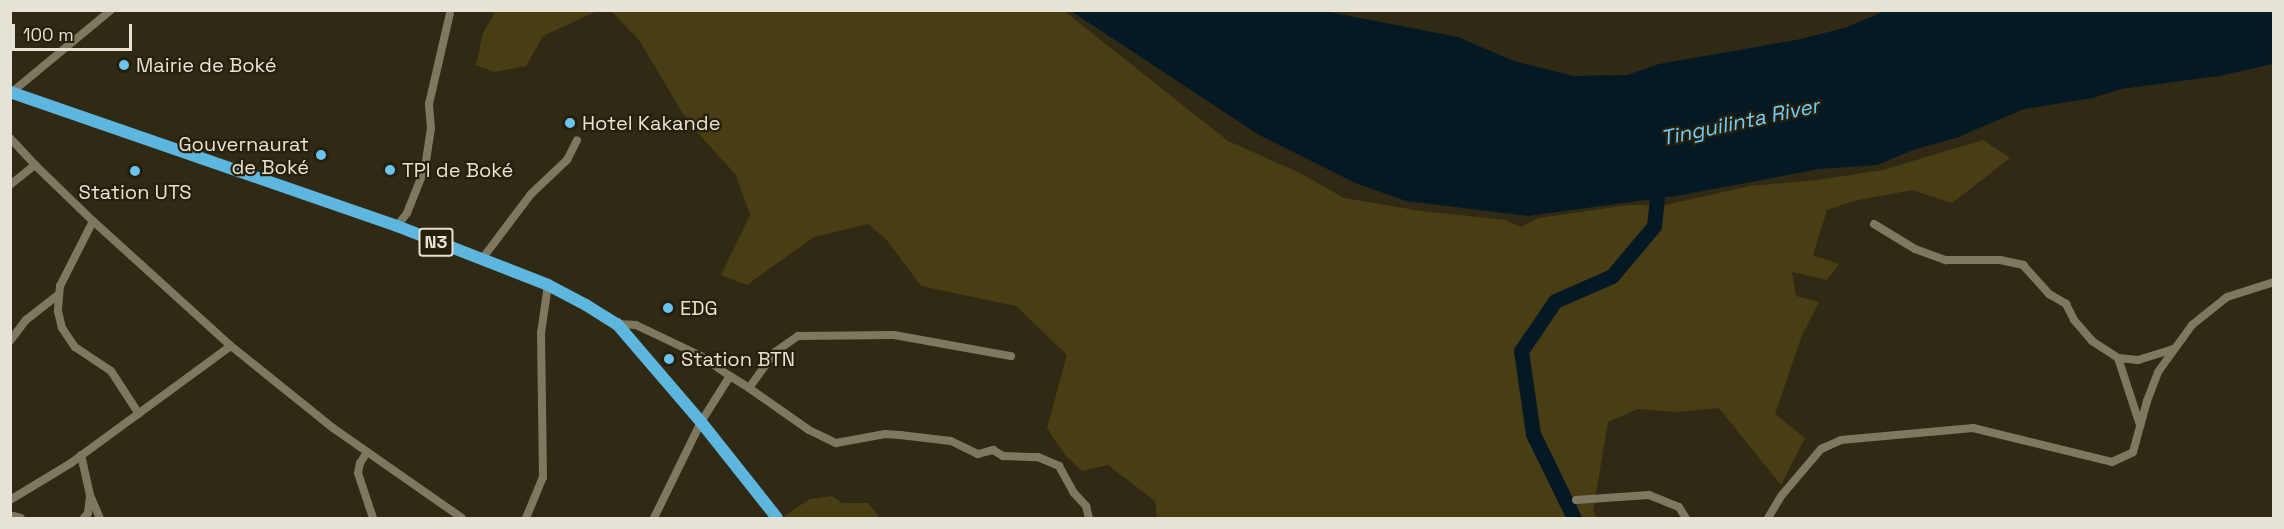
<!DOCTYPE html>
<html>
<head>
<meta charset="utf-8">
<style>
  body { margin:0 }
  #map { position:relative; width:2284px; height:529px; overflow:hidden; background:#302a15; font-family:"Space Grotesk",sans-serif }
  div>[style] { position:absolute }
  .green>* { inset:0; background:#493e13 }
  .water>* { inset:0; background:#051924 }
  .river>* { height:15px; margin:-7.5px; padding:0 7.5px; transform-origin:7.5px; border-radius:7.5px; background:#051924 }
  .minor>* { height:8px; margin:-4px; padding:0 4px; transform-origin:4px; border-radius:4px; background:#7f7860 }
  .trunk>* { height:12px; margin:-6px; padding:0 6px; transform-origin:6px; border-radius:6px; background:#5cb6de }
  .dots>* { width:16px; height:16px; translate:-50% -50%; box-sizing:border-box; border:3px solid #26200b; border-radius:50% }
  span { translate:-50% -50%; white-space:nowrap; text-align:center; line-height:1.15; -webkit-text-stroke:4.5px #26200b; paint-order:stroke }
  .shield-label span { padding:2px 4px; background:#26200b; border:2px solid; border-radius:4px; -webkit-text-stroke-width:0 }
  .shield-label { font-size:18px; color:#e6e2d5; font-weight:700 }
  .poi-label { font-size:20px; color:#e6e2d5 }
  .left { translate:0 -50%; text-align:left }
  .right { translate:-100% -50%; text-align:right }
  .water-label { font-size:21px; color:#70ceff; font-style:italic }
  .frame { position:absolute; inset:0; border:12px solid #e6e2d5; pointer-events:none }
  .scale { position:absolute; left:12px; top:24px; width:120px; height:27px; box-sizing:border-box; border:3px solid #e6e2d5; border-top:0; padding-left:8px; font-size:18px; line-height:21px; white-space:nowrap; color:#e6e2d5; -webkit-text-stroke:4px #26200b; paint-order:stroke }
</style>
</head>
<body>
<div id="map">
  <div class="green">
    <i style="clip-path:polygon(496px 11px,496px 10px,597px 11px,543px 36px,526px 66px,494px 72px,476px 65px,483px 33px)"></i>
    <i style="clip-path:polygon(611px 11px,1064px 11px,1228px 141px,1300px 173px,1344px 198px,1421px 211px,1505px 220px,1521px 227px,1539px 218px,1629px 205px,1665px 205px,1750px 186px,1817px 180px,1883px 170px,1983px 140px,2010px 158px,1952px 203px,1912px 190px,1853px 201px,1827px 210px,1813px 255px,1839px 264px,1827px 280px,1792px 272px,1796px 296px,1819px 302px,1802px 335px,1775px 414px,1805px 438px,1781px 485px,1719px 408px,1677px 412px,1638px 409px,1608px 422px,1593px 511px,1597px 518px,1157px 518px,1155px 501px,1108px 465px,1082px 471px,1066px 456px,1047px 428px,1067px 355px,1016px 306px,921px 286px,887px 240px,868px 224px,814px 237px,747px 285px,721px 275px,750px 215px,736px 175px,688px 122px,639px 40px)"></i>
    <i style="clip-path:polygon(832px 496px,842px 503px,868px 503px,880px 518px,786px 518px,784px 516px,810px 499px)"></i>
  </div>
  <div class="water">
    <i style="clip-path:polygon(2273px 10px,2273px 64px,2219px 76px,2121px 89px,2093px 98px,2024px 109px,1956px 138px,1913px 150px,1877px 165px,1819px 169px,1682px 195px,1528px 216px,1406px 201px,1355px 183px,1259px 135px,1071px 11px,1324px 11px,1458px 37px,1514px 61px,1573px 76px,1627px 75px,1659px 64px,1801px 39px,1844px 28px,1885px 11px)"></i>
  </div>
  <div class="river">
    <i style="left:1574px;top:518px;width:93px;rotate:-116deg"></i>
    <i style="left:1533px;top:434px;width:84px;rotate:-98.2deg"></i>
    <i style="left:1521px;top:351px;width:60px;rotate:-55.8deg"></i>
    <i style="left:1555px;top:301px;width:62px;rotate:-23.7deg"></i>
    <i style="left:1612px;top:276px;width:65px;rotate:-50deg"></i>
    <i style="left:1654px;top:226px;width:46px;rotate:-83.8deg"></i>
  </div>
  <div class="minor">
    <i style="left:12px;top:92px;width:129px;rotate:-39.6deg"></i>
    <i style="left:10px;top:138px;width:37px;rotate:47deg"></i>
    <i style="left:35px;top:165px;width:81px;rotate:44deg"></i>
    <i style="left:93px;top:221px;width:186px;rotate:42.2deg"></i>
    <i style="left:231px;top:346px;width:131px;rotate:38.8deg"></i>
    <i style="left:333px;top:428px;width:157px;rotate:34.9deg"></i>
    <i style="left:10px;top:185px;width:32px;rotate:-39deg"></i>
    <i style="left:93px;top:221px;width:73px;rotate:116.9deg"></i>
    <i style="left:60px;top:286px;width:25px;rotate:95deg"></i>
    <i style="left:58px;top:311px;width:17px;rotate:77deg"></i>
    <i style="left:62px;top:328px;width:23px;rotate:56deg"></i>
    <i style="left:75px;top:347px;width:43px;rotate:33.7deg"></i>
    <i style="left:111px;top:371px;width:51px;rotate:56.9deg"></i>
    <i style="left:1874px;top:224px;width:48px;rotate:31.4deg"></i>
    <i style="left:1915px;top:249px;width:33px;rotate:20deg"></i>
    <i style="left:1946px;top:260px;width:54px"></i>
    <i style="left:2000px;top:260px;width:24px;rotate:12deg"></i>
    <i style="left:2023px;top:265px;width:39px;rotate:48deg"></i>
    <i style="left:2049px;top:294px;width:20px;rotate:30deg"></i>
    <i style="left:2066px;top:304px;width:18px;rotate:63deg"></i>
    <i style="left:2074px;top:320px;width:28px;rotate:49deg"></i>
    <i style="left:2092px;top:341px;width:31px;rotate:33deg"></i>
    <i style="left:2118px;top:358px;width:20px;rotate:6deg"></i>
    <i style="left:2138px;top:360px;width:37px;rotate:-17deg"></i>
    <i style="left:397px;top:226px;width:16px;rotate:-52deg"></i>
    <i style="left:407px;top:213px;width:48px;rotate:-68.2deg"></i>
    <i style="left:425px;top:168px;width:40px;rotate:-81.5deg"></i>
    <i style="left:431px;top:128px;width:24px;rotate:-95deg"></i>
    <i style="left:429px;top:104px;width:93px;rotate:-77deg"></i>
    <i style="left:482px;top:259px;width:81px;rotate:-53deg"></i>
    <i style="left:531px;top:194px;width:50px;rotate:-43.4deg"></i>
    <i style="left:567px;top:160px;width:22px;rotate:-63deg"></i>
    <i style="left:617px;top:324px;width:19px;rotate:3deg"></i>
    <i style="left:636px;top:325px;width:72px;rotate:25.5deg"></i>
    <i style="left:701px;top:356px;width:35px;rotate:35deg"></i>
    <i style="left:730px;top:376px;width:54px;rotate:122.2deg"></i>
    <i style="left:701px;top:422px;width:107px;rotate:116.1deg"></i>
    <i style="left:10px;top:341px;width:26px;rotate:-53deg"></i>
    <i style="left:26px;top:320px;width:42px;rotate:-38.2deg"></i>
    <i style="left:2118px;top:358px;width:71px;rotate:71.8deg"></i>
    <i style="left:730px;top:376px;width:22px;rotate:32deg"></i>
    <i style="left:749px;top:388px;width:44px;rotate:-54.2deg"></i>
    <i style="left:775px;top:352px;width:28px;rotate:-35deg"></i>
    <i style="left:798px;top:336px;width:96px;rotate:-0.6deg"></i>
    <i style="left:894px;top:335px;width:119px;rotate:10.2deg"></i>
    <i style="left:749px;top:388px;width:73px;rotate:35deg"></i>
    <i style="left:809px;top:430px;width:30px;rotate:26deg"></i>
    <i style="left:836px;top:443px;width:50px;rotate:-10.4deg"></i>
    <i style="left:885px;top:434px;width:15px;rotate:4deg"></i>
    <i style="left:900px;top:435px;width:51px;rotate:6.7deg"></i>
    <i style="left:951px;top:441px;width:30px;rotate:26deg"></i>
    <i style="left:978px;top:454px;width:16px;rotate:-15deg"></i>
    <i style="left:993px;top:450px;width:12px;rotate:31deg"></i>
    <i style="left:1003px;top:456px;width:35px;rotate:2deg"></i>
    <i style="left:1038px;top:457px;width:23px;rotate:23deg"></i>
    <i style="left:1059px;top:466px;width:31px;rotate:61deg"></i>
    <i style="left:1074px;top:493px;width:18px;rotate:47deg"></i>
    <i style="left:1086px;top:506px;width:12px;rotate:76deg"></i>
    <i style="left:367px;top:452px;width:13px;rotate:122deg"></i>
    <i style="left:360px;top:463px;width:10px;rotate:101deg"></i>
    <i style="left:358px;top:473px;width:47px;rotate:71.6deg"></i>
    <i style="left:81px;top:455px;width:41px;rotate:77.3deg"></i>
    <i style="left:90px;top:495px;width:25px;rotate:67deg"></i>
    <i style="left:10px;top:500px;width:71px;rotate:-31.2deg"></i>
    <i style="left:71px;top:463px;width:198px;rotate:-36.2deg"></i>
    <i style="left:1576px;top:500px;width:73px;rotate:-3.9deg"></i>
    <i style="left:1649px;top:495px;width:32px;rotate:22deg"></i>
    <i style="left:1679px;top:507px;width:13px;rotate:58deg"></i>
    <i style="left:10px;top:515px;width:11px;rotate:15deg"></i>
    <i style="left:84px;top:518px;width:6px;rotate:-51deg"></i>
    <i style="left:88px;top:513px;width:16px;rotate:-83deg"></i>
    <i style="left:526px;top:518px;width:44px;rotate:-67.5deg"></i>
    <i style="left:543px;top:477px;width:144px;rotate:-90.8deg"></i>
    <i style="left:541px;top:333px;width:49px;rotate:-81.7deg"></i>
    <i style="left:1768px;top:518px;width:27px;rotate:-59deg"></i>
    <i style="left:1782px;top:495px;width:60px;rotate:-49.7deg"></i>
    <i style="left:1821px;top:449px;width:22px;rotate:-24deg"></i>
    <i style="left:1841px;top:440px;width:133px;rotate:-5.2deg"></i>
    <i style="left:1973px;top:428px;width:143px;rotate:13.7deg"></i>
    <i style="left:2112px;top:462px;width:23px;rotate:-25deg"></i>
    <i style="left:2133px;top:452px;width:53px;rotate:-74.6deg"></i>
    <i style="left:2147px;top:401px;width:31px;rotate:-69deg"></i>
    <i style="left:2158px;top:372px;width:58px;rotate:-54.1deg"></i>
    <i style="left:2192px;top:325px;width:45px;rotate:-38.7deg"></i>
    <i style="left:2227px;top:297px;width:49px;rotate:-17.7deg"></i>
  </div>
  <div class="trunk">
    <i style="left:10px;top:92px;width:410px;rotate:19.1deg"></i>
    <i style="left:397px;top:226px;width:162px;rotate:21.3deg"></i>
    <i style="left:548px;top:285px;width:43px;rotate:27.8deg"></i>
    <i style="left:586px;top:305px;width:36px;rotate:32deg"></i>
    <i style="left:617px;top:324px;width:129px;rotate:49.4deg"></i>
    <i style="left:701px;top:422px;width:122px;rotate:51.6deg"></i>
  </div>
  <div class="dots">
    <i style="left:124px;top:65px;background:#6bc3f2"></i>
    <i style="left:570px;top:123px;background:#6bc3f2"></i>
    <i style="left:321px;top:155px;background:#6bc3f2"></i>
    <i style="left:390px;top:170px;background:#6bc3f2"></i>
    <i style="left:135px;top:171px;background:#6bc3f2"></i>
    <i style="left:668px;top:308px;background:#6bc3f2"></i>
    <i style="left:669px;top:359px;background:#6bc3f2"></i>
  </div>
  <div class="shield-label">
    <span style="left:436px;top:242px">N3</span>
  </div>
  <div class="poi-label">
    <span class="left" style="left:136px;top:65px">Mairie de Boké</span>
    <span class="left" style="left:582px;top:123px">Hotel Kakande</span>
    <span class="right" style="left:309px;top:156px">Gouvernaurat<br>de Boké</span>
    <span class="left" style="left:402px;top:170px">TPI de Boké</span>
    <span style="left:135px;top:192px">Station UTS</span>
    <span class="left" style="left:680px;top:308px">EDG</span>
    <span class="left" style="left:681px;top:359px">Station BTN</span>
  </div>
  <div class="water-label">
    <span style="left:1740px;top:122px;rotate:-12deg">Tinguilinta River</span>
  </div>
  <div class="frame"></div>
  <div class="scale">100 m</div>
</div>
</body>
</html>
